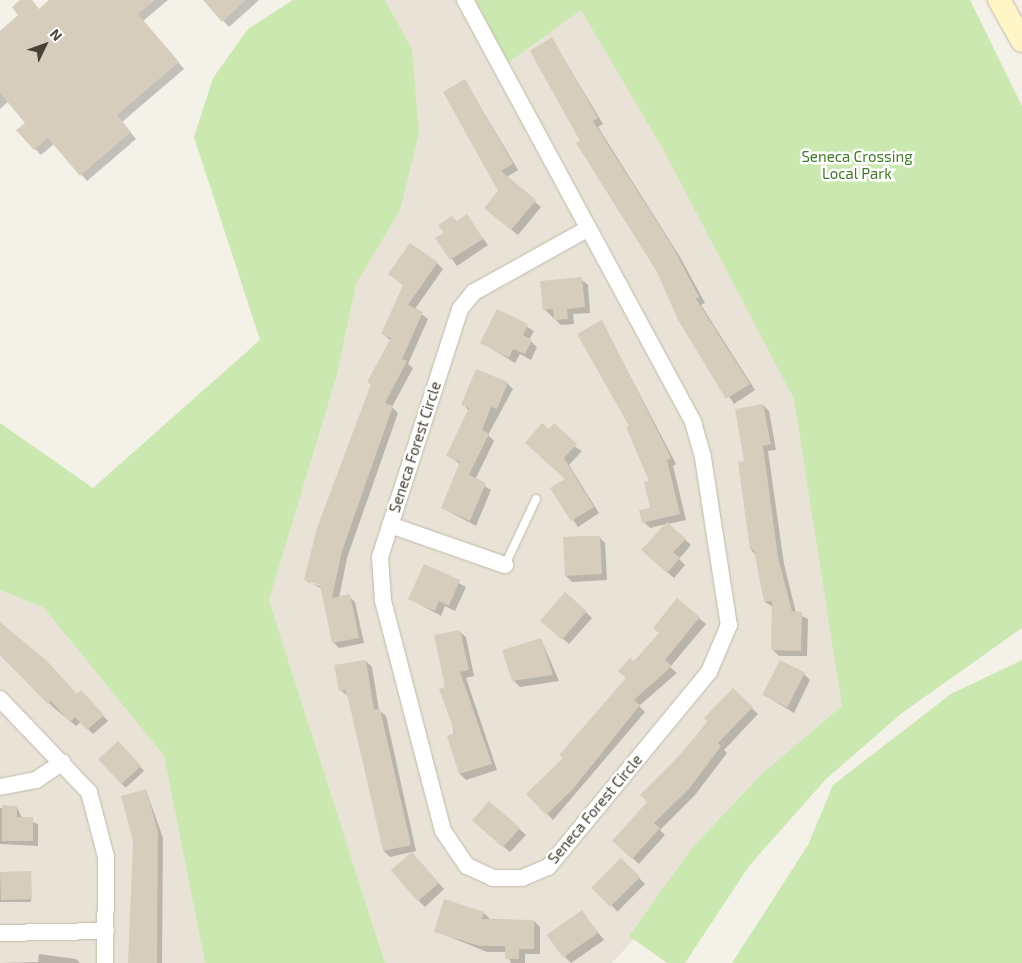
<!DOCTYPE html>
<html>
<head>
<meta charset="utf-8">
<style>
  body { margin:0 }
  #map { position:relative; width:1022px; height:963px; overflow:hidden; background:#f4f1e8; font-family:"Exo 2",sans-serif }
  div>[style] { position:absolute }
  .residential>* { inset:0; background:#e8e3d6 }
  .green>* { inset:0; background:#cbe8b0 }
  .shadow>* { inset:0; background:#0003; transform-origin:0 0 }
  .building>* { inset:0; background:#d6cdbd; transform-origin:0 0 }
  .roads { filter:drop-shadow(0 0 1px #c0b9aa) drop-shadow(0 0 1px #c0b9aa) }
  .lane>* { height:8px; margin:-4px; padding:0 4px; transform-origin:4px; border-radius:4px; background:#fff }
  .street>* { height:16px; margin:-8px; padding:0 8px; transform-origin:8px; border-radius:8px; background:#fff }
  .secondary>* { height:22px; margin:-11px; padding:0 11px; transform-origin:11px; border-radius:11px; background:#fff5c7 }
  span { translate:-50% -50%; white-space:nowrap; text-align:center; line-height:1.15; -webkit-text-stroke:5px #fff; paint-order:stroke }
  .park-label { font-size:15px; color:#427a29 }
  .street-label { font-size:15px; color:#474236 }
  .north { position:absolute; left:20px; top:20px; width:50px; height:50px; -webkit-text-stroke:4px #fff; paint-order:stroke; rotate:48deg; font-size:14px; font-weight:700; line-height:20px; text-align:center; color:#474236 }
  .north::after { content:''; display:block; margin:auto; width:18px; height:22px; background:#474236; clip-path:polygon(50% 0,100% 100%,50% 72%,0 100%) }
</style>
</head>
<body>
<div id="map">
  <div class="residential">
    <i style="clip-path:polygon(385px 0,591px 0,798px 371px,846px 707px,612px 963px,385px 963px,269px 600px,337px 375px,356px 284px,399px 210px,412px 49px)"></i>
    <i style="clip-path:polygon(0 590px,44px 608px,164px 756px,205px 963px,0 963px)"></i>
  </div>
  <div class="green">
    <i style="clip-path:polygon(293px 0,385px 0,412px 49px,419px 133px,400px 210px,356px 284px,337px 375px,269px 600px,385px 963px,205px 963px,164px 756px,44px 608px,0 590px,0 423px,93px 488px,260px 340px,194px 137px,213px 78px,248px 29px)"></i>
    <i style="clip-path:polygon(476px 0,970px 0,1022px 106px,1022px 628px,902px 713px,826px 779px,749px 866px,685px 963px,667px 963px,629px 936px,692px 848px,762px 774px,842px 706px,794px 399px,664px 151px,581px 10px,506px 64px)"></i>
    <i style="clip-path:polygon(1022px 660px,1022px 963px,732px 963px,808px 845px,833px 785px,951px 694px)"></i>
  </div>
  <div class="shadow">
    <i style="clip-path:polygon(22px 0,31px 0,39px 10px,51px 0,168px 0,143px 21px,184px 69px,122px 122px,136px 139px,87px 181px,54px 144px,41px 155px,35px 149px,18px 130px,27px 123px,9px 101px,0 109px,0 32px,20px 15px)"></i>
    <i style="clip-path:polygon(204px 0,259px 0,229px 27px)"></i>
    <i style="clip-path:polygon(552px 39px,603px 124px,598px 127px,680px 257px,705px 303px,701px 305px,755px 390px,734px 404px,679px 319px,658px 272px,581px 141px)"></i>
    <i style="clip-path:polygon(465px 81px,518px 170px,507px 177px,541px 207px,518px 235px,492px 214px,499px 191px)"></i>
    <i style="clip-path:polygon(466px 216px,488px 245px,457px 266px,437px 238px,445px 233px,452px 217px,457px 222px)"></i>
    <i style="clip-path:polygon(evenodd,437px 263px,443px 269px,415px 309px,428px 319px,408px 364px,413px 368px,392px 407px,398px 413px,347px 558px,339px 598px,349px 596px,355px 602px,364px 643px,339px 648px,333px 642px,322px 589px,305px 580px,372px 385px,369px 382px,391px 341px,383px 334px,404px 286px,390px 274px,437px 263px,310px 581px,327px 585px,326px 588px,310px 583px,310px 581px)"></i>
    <i style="clip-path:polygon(581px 279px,588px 285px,590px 313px,573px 314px,574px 324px,561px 325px,544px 309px)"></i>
    <i style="clip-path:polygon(498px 310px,534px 331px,529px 340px,537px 347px,531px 360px,520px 354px,515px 363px,482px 343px)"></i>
    <i style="clip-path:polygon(602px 322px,676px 464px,673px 466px,686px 520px,668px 524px,691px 545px,679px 559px,685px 565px,674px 578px,649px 556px,666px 524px,650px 528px,644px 522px,652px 509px,651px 482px)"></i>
    <i style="clip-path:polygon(507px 383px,513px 389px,488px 435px,494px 441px,475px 480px,491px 490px,476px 526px,442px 508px,460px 464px,447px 455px,469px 411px,463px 404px)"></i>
    <i style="clip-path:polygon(763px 405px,769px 411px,776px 450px,768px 451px,784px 564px,796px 613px,808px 619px,807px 656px,779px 656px,772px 649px,773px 607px,765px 602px,756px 555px,751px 550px,746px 462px)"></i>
    <i style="clip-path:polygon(549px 431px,582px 451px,569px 465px,599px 513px,578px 527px,552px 489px,566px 479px)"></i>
    <i style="clip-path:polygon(599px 537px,605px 543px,607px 580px,572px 582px,566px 576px)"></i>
    <i style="clip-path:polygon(425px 565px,466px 587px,455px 611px,445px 606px,441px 616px,410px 599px)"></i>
    <i style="clip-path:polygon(678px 600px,706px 624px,670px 667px,677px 673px,639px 706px,645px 712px,553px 820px,528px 794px,564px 759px,628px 678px,660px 634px)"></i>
    <i style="clip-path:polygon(586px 612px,592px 618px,569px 644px,548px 626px)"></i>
    <i style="clip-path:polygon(0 627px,77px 696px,86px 697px,108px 721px,93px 734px,81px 722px,76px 726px,54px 708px,0 655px)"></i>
    <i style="clip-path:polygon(459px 631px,466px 637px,474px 676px,466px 678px,497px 770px,466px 780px,460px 774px,447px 688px)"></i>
    <i style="clip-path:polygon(541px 639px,559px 681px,520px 687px,514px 681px)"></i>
    <i style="clip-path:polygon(366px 661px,372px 667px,379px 710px,386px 716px,416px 851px,390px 857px,384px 851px,348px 696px,340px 690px)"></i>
    <i style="clip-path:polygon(804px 674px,810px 680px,794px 713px,764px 695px)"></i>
    <i style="clip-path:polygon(733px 690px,758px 714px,724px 750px,727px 753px,695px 795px,660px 830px,665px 835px,639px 864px,620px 847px,677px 760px)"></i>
    <i style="left:118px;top:742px;width:39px;height:25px;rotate:48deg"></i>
    <i style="clip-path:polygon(146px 790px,163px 838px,162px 963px,131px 963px)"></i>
    <i style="clip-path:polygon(489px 802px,526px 835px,510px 852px,480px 827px)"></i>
    <i style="clip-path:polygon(17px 807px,22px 818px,38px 824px,38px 846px,0 844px,0 808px)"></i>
    <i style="clip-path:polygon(418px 860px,444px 889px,425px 907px,419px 901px)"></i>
    <i style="left:621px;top:860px;width:34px;height:39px;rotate:45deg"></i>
    <i style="left:0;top:872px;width:31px;height:30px"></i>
    <i style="clip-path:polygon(582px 912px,604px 940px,571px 963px,565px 957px)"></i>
    <i style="clip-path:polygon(484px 913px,490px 919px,534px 921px,540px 927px,540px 954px,525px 954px,525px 963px,511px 963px,506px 952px,487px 952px,435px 931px)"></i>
    <i style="clip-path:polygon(39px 954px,76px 959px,80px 963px,0 963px,38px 962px)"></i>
  </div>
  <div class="building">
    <i style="clip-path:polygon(20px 0,32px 0,39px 9px,49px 0,155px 0,138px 14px,179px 62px,117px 115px,131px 132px,80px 176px,48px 138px,34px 150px,16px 130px,25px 123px,0 93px,0 31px,18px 15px,12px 7px)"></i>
    <i style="clip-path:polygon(203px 0,246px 0,222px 22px)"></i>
    <i style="clip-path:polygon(552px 37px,598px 118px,593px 121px,674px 249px,699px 297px,696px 299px,750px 384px,726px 399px,678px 320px,657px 272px,576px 143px,580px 141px,530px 51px)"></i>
    <i style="clip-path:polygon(465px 79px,513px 164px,501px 171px,536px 200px,511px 230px,484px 208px,498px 191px,443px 92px)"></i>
    <i style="clip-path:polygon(467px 214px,483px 239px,450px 260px,435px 238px,444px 233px,438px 225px,452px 216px,456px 222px)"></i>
    <i style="clip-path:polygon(410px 243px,438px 262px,408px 305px,423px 312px,402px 359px,407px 361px,385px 403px,393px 406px,342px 551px,332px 598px,350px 594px,359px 638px,332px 643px,320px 585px,304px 580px,317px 528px,371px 384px,367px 382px,391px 338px,381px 334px,403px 285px,388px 274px)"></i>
    <i style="clip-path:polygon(582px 277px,585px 307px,567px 309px,568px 319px,554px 320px,553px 309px,543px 310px,540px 281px)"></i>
    <i style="clip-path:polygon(497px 309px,528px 324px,523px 335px,532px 340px,525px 354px,513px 349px,509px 358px,480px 343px)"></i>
    <i style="clip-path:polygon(602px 320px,671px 458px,667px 460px,680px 514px,642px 523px,639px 510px,650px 508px,644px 482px,649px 481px,626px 427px,629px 426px,577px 334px)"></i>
    <i style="clip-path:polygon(476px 369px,508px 382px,497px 409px,491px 407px,482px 430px,489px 434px,469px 475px,486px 483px,470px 521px,441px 508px,460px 462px,446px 456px,469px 408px,461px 405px)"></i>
    <i style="clip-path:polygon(763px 404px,771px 444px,763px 446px,778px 557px,792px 611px,802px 612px,801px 651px,771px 650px,772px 601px,764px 602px,754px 550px,750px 550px,738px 462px,744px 461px,735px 409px)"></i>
    <i style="clip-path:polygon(542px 423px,549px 429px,554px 423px,577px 444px,564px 458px,594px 507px,571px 521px,550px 488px,565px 479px,525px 443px)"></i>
    <i style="clip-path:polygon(667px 522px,686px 539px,673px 552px,680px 558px,667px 573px,641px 550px)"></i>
    <i style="clip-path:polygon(582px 536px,600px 536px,602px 574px,565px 576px,563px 537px)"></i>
    <i style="clip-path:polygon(424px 564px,460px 580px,449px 606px,439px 601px,435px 611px,408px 599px)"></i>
    <i style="left:565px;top:592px;width:29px;height:38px;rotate:41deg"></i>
    <i style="clip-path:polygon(677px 598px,700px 617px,665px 660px,672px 666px,634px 700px,640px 705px,573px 789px,546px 815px,526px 794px,563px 758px,559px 755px,626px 678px,618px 671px,630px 658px,634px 661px,659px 633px,653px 628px)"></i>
    <i style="clip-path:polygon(0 622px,46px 660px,77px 694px,81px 690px,104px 715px,87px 730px,75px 717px,70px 722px,51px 701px,48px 704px,0 655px)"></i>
    <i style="clip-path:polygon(460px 630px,469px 670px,460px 672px,492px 764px,459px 774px,447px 736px,455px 733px,439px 689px,445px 687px,434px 635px)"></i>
    <i style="clip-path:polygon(541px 638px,553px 675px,512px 681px,502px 650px)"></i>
    <i style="clip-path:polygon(366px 660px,374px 710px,380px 709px,411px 845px,383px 851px,349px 702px,345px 690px,339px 691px,334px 665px)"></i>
    <i style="left:780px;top:660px;width:28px;height:39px;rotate:27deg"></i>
    <i style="clip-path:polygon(733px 688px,753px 707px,718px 743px,721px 746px,689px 789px,654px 823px,660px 828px,632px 859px,612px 841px,647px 802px,640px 795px,676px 759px,708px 722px,704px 718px)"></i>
    <i style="left:118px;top:741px;width:34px;height:27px;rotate:47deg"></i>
    <i style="clip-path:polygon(146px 789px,158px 832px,157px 963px,128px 963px,133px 841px,121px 796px)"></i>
    <i style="left:489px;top:801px;width:41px;height:26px;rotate:41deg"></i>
    <i style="clip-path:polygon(2px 805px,17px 806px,17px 817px,33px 817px,33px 841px,2px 841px)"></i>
    <i style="left:412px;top:852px;width:41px;height:28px;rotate:49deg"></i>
    <i style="left:621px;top:858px;width:27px;height:42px;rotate:45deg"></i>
    <i style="left:31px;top:871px;width:28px;height:31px;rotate:88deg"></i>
    <i style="clip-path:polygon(444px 899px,484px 912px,482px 919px,534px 920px,534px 949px,519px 949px,519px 959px,505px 959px,505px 946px,480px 946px,434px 932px)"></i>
    <i style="left:582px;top:910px;width:28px;height:43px;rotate:55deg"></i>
  </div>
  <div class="roads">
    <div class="lane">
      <i style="left:505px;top:565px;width:73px;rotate:-64.8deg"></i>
    </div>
    <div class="street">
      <i style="left:465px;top:0;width:480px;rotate:61.6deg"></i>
      <i style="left:693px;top:422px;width:37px;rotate:74deg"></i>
      <i style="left:703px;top:458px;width:169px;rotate:81.2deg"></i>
      <i style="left:729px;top:625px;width:51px;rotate:113.1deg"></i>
      <i style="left:709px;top:672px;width:253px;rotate:129.5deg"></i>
      <i style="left:548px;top:867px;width:28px;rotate:157deg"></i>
      <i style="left:522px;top:878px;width:29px;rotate:180deg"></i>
      <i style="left:493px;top:878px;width:29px;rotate:-155deg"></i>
      <i style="left:467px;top:866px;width:42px;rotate:-124.4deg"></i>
      <i style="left:443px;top:831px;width:239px;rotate:-104.6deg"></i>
      <i style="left:383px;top:600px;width:43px;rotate:-94deg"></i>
      <i style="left:380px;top:557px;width:261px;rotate:-72.1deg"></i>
      <i style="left:460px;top:309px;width:22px;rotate:-51deg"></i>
      <i style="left:474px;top:292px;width:129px;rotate:-29.1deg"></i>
      <i style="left:390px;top:525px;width:122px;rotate:19.2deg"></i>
      <i style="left:0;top:699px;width:129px;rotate:46.3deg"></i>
      <i style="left:89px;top:792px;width:67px;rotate:75.3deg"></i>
      <i style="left:106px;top:857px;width:106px;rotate:90.5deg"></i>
      <i style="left:0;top:787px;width:37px;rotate:-11deg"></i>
      <i style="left:36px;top:780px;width:32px;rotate:-34deg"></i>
      <i style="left:0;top:933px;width:106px;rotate:-1.1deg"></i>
    </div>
    <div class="secondary">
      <i style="left:999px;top:0;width:47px;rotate:60.7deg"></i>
    </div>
  </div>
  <div class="park-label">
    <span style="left:857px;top:165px">Seneca Crossing<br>Local Park</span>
  </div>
  <div class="street-label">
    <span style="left:415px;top:447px;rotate:-72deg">Seneca Forest Circle</span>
    <span style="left:595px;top:809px;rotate:-50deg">Seneca Forest Circle</span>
  </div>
  <div class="north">N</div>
</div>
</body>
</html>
